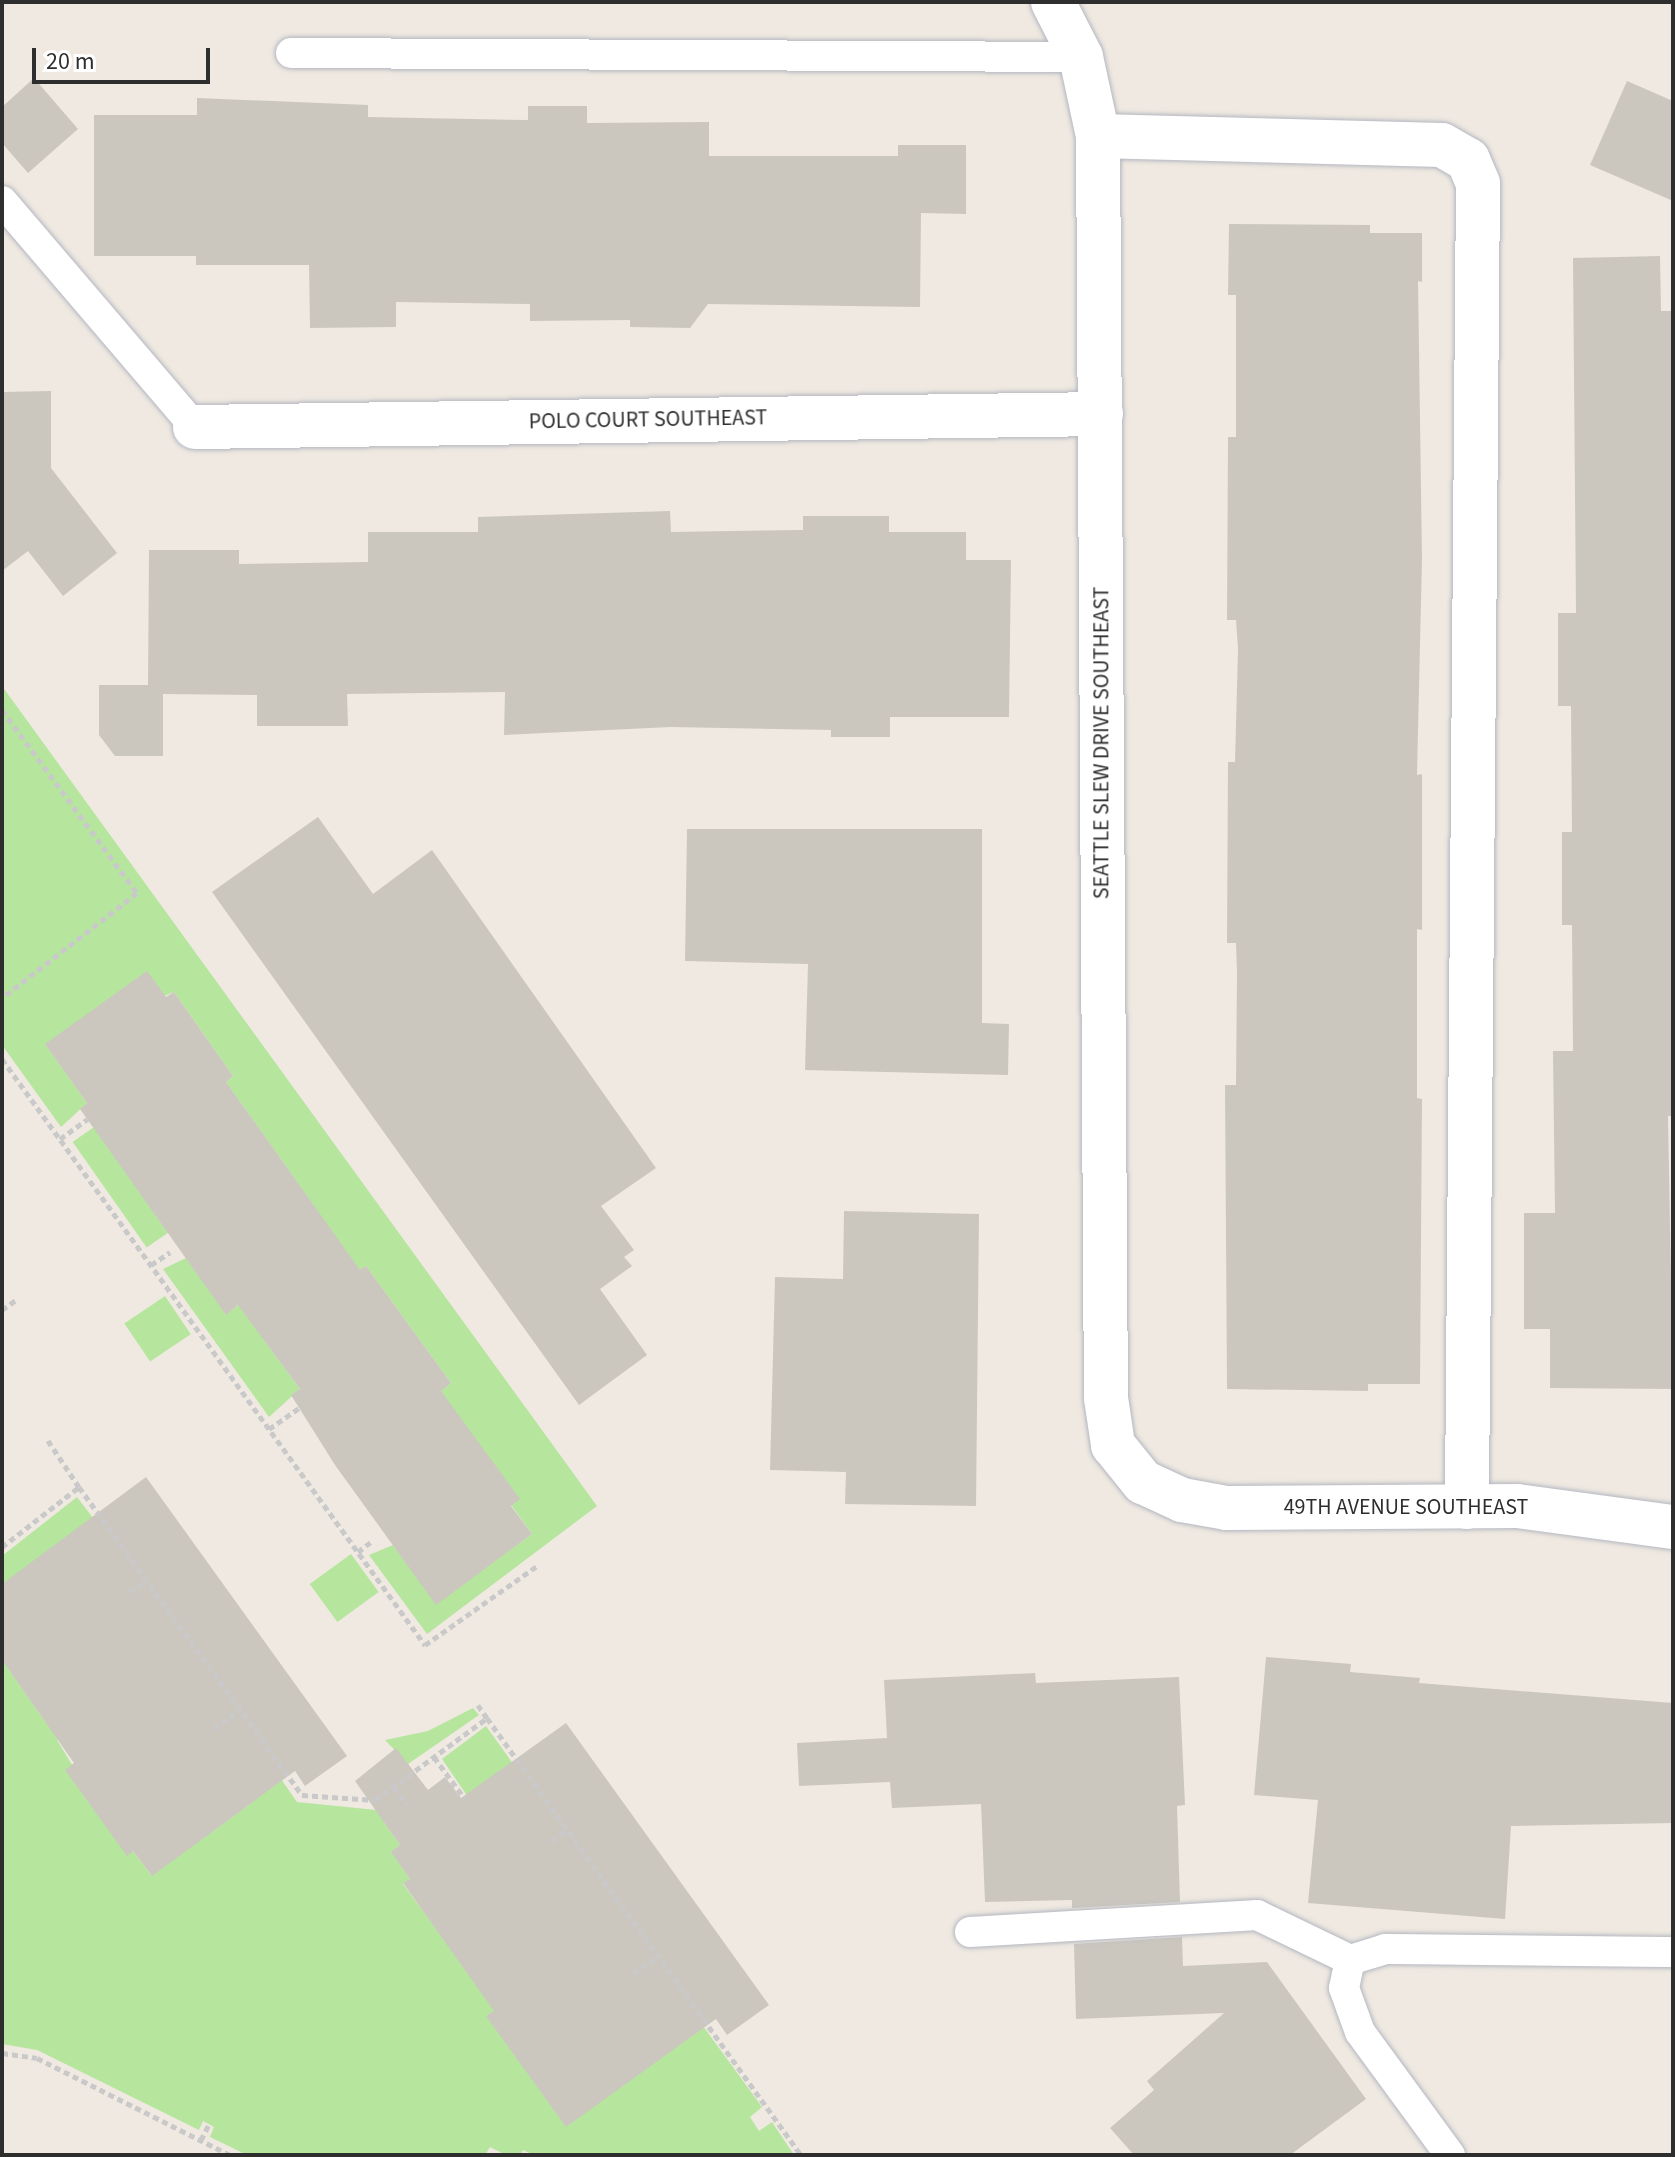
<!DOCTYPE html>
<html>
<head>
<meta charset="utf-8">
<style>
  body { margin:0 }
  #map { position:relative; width:1675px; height:2157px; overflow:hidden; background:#efe9e1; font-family:"Source Sans 3",sans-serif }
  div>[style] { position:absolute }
  .green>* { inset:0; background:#b6e59e; transform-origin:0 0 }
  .building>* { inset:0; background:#cbc7bf }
  .path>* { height:5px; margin-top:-2.5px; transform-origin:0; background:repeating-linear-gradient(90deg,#c9c9c9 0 6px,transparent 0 10px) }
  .roads { filter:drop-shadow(0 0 2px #b4b7c1) drop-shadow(0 0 2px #b4b7c1) }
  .lane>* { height:30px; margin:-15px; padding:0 15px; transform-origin:15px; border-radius:15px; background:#fff }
  .street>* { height:44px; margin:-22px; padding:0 22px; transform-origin:22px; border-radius:22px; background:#fff }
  span { translate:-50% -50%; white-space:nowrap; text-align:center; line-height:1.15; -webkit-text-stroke:6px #fff; paint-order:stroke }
  .street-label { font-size:22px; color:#2e2e2e }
  .frame { position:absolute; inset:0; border:4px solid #2e2e2e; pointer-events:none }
  .scale { position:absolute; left:32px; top:48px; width:178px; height:36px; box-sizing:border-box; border:4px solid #2e2e2e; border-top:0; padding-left:10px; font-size:24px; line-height:28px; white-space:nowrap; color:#2e2e2e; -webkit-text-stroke:6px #fff; paint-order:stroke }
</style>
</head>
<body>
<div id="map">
  <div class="green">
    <i style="clip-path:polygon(2px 686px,597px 1506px,427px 1634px,369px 1555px,393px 1545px,436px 1604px,532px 1534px,433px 1397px,451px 1383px,366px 1266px,264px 1340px,300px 1389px,269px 1417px,163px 1269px,186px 1258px,226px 1314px,327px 1242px,317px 1210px,226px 1082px,233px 1076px,174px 992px,46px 1045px,87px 1103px,61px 1127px,2px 1045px)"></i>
    <i style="left:94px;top:1127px;width:129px;height:26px;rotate:55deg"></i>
    <i style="left:165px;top:1296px;width:46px;height:49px;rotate:56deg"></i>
    <i style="clip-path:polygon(77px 1497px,138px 1577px,2px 1584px,2px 1556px)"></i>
    <i style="left:351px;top:1554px;width:47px;height:51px;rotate:54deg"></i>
    <i style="clip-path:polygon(2px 1660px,45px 1721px,65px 1734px,57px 1740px,127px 1855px,133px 1851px,151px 1875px,253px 1802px,240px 1720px,297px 1802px,396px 1812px,384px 1822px,400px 1845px,392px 1852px,410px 1879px,403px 1884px,496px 2010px,487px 2016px,660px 1967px,762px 2107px,750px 2117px,759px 2131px,772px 2122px,794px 2155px,534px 2155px,523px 2150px,520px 2155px,506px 2155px,490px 2147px,485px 2155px,247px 2155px,210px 2137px,214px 2127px,203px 2121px,199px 2130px,37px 2050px,2px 2044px)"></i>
    <i style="clip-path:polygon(473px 1708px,479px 1715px,408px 1764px,385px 1740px,428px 1731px)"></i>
    <i style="clip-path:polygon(486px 1726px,557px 1825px,468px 1797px,442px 1759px)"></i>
  </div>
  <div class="building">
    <i style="clip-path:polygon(34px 78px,78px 129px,28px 173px,2px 143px,2px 107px)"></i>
    <i style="clip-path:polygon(1627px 81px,1673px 101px,1673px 201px,1590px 165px)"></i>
    <i style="clip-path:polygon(197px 98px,368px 105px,368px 117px,528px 120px,528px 106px,587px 106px,587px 123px,709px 122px,709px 156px,898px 156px,898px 145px,966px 145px,966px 214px,921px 213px,920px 307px,708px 304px,690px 328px,630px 327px,630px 320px,530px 321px,530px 304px,396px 302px,396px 327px,310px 328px,309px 265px,196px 265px,196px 256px,94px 256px,94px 115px,197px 115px)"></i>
    <i style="clip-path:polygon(1229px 224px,1370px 225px,1370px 233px,1422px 233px,1422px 282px,1418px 281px,1422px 558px,1417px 775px,1422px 774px,1422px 930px,1417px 929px,1417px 1098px,1422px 1099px,1420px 1384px,1368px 1384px,1368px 1391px,1227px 1389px,1225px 1085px,1236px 1085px,1237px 973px,1236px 943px,1227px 943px,1228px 762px,1235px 762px,1238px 649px,1236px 620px,1227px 620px,1228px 437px,1236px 437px,1236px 295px,1228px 295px)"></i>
    <i style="clip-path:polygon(1660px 256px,1661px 311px,1673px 311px,1673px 1116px,1668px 1116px,1673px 1389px,1550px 1388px,1550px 1329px,1524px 1329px,1524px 1213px,1555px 1213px,1553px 1051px,1573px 1051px,1572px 925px,1562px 925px,1562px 832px,1572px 832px,1571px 706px,1558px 706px,1558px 613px,1576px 613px,1573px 258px)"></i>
    <i style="clip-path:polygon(51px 391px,51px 468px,117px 553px,63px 596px,28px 551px,2px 571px,2px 392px)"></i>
    <i style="clip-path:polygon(670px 511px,671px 532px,803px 530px,803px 516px,889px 516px,889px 532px,966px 532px,966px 560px,1011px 560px,1009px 717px,890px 717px,890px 737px,831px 737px,831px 730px,671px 727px,504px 735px,505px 692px,347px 694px,348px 726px,257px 726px,257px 695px,163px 694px,163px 756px,115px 756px,99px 735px,99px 685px,148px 685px,149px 550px,239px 550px,239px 564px,368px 562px,368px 532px,478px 532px,478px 517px)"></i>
    <i style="clip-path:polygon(318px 817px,373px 894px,432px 850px,656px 1168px,601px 1206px,634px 1250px,624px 1257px,632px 1266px,600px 1289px,647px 1355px,579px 1405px,212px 892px)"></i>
    <i style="clip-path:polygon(687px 829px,982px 829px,982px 1023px,1009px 1024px,1008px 1075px,805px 1070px,808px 964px,685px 961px)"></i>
    <i style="clip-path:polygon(147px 971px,166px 997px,174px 992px,233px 1076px,226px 1082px,360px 1270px,366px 1266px,451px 1383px,441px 1391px,520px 1499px,511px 1506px,532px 1534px,436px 1605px,335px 1465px,291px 1395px,300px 1389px,238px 1305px,226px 1315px,80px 1109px,87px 1103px,45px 1044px)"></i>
    <i style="clip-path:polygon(844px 1211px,979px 1214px,976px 1506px,845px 1504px,846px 1472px,770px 1470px,775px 1277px,843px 1279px)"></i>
    <i style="clip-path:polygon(146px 1477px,347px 1756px,305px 1786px,295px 1771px,152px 1876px,133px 1851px,127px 1856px,65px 1770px,74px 1763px,2px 1660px,2px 1584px)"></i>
    <i style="clip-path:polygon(1266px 1657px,1351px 1664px,1350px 1672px,1420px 1678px,1419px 1683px,1673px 1703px,1673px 1823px,1511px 1826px,1505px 1919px,1308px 1903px,1318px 1800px,1254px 1795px)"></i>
    <i style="clip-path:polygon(1035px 1673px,1036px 1683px,1179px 1677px,1185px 1805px,1177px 1806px,1180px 1902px,1072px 1908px,1072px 1900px,985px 1902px,981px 1804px,892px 1808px,890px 1782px,799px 1786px,797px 1743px,887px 1738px,884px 1680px)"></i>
    <i style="clip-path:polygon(566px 1723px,769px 2005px,727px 2035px,716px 2019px,566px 2127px,486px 2016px,494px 2011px,403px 1883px,410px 1879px,391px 1852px,400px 1845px,355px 1781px,396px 1748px,428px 1790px,445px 1777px,461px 1798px)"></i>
    <i style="clip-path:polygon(1182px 1937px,1183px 1966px,1267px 1962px,1366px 2099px,1290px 2155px,1134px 2155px,1110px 2128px,1154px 2090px,1147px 2081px,1224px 2013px,1076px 2019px,1074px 1944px)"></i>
  </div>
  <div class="path">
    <i style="left:2px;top:710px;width:227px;rotate:53.6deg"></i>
    <i style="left:137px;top:893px;width:171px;rotate:142.1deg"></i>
    <i style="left:2px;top:1059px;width:723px;rotate:54.18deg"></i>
    <i style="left:425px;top:1645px;width:137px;rotate:-35.2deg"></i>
    <i style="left:60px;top:1139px;width:34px;rotate:-36deg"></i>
    <i style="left:151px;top:1265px;width:23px;rotate:-34deg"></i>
    <i style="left:2px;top:1310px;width:17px;rotate:-36deg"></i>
    <i style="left:269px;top:1429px;width:38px;rotate:-35deg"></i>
    <i style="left:79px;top:1487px;width:380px;rotate:54.1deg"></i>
    <i style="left:302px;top:1795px;width:73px;rotate:3.9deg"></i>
    <i style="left:375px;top:1800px;width:139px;rotate:-36.2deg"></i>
    <i style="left:487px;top:1718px;width:16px;rotate:-125deg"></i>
    <i style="left:2px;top:1547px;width:98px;rotate:-37.9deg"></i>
    <i style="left:79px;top:1487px;width:58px;rotate:-123.7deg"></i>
    <i style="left:358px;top:1552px;width:16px;rotate:-38deg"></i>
    <i style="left:130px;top:1592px;width:20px;rotate:-33deg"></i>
    <i style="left:487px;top:1718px;width:538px;rotate:54.3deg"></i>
    <i style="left:214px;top:1729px;width:33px;rotate:-38deg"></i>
    <i style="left:434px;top:1757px;width:52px;rotate:53.6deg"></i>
    <i style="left:393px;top:1787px;width:23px;rotate:52deg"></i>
    <i style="left:552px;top:1841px;width:20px;rotate:-37deg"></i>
    <i style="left:633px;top:1974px;width:32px;rotate:-36deg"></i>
    <i style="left:2px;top:2053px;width:35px;rotate:8deg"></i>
    <i style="left:37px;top:2058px;width:216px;rotate:26.7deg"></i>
    <i style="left:201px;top:2140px;width:18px;rotate:-63deg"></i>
  </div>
  <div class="roads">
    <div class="lane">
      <i style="left:291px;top:53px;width:790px;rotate:0.29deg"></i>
      <i style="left:2px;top:201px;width:297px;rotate:49.5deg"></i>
      <i style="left:970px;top:1932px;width:288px;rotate:-3.4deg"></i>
      <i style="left:1257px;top:1915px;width:103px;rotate:25.8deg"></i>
      <i style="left:1450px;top:2155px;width:152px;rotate:-126.2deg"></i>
      <i style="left:1360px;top:2032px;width:47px;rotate:-110deg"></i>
      <i style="left:1344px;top:1988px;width:29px;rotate:-78deg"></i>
      <i style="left:1350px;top:1960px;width:37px;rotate:-17deg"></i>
      <i style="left:1385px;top:1949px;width:288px;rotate:0.6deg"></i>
    </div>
    <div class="street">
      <i style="left:1053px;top:2px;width:62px;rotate:63deg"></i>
      <i style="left:1081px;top:57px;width:81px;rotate:77.9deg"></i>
      <i style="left:1098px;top:136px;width:1262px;rotate:89.64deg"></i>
      <i style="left:1106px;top:1398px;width:48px;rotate:81.5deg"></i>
      <i style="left:1113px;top:1445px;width:48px;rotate:51deg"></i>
      <i style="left:1143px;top:1482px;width:43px;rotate:24.8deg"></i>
      <i style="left:1182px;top:1500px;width:46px;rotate:10.1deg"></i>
      <i style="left:1227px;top:1508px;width:290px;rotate:-0.4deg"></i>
      <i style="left:1517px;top:1506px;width:157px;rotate:7.7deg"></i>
      <i style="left:1098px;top:136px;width:344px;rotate:1.5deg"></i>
      <i style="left:1442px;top:145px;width:30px;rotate:30deg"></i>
      <i style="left:1468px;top:160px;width:26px;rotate:67deg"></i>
      <i style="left:1478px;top:184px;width:1323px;rotate:90.48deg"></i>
      <i style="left:195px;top:427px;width:906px;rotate:-0.82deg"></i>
    </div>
  </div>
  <div class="street-label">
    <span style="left:648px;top:420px;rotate:-1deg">POLO COURT SOUTHEAST</span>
    <span style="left:1102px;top:743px;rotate:-90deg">SEATTLE SLEW DRIVE SOUTHEAST</span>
    <span style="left:1406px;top:1508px">49TH AVENUE SOUTHEAST</span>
  </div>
  <div class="frame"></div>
  <div class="scale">20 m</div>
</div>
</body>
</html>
